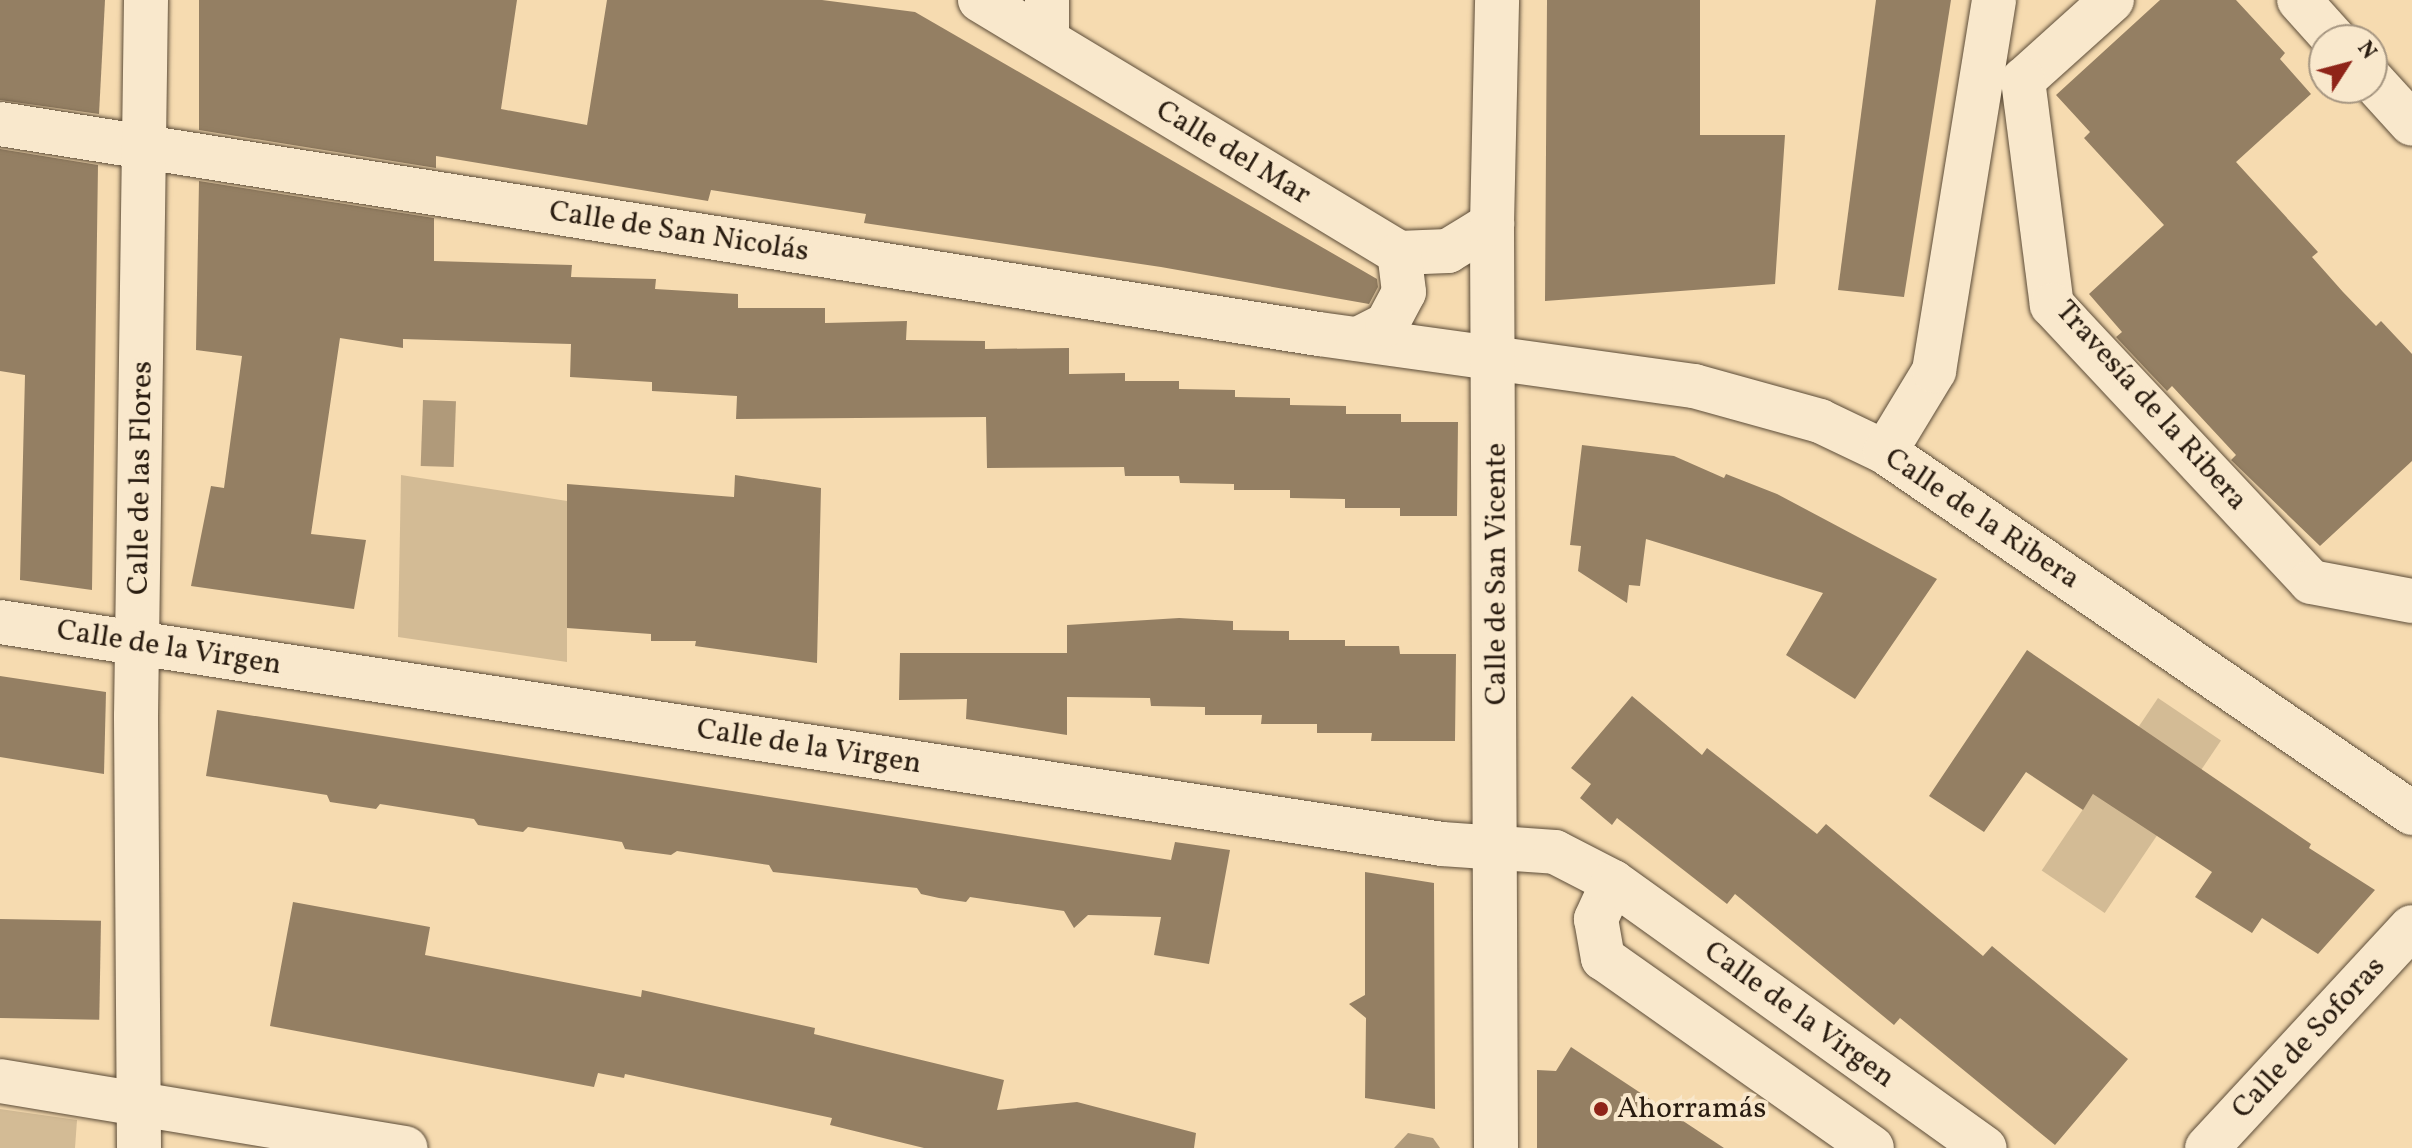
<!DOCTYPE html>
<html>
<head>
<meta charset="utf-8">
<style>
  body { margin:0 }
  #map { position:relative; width:2412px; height:1148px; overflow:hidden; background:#f6dbb0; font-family:Vollkorn,serif }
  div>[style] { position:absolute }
  .green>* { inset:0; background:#d3bb95; transform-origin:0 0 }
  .water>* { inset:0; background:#b09a7a; transform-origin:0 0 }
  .building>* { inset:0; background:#947f63; transform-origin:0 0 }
  .roads { filter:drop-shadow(0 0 2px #5c4c38) drop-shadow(0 0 2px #5c4c38) }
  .street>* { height:44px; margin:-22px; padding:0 22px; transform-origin:22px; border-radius:22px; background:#f9e8cc }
  .dots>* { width:22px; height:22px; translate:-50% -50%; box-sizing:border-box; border:4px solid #f9e8cc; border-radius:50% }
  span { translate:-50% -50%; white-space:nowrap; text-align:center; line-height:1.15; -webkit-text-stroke:8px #f9e8cc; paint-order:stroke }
  .street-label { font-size:30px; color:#291c10 }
  .poi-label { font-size:30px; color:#291c10 }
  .left { translate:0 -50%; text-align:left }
  .north { position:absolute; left:2308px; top:24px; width:80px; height:80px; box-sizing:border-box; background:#f9e8cc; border:2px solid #a69681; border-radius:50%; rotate:54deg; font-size:22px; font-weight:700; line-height:32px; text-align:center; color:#291c10 }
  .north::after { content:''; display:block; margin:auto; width:28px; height:36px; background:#8f2418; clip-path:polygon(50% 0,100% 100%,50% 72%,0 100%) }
</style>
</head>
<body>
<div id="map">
  <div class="green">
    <i style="clip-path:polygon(401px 475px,567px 501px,567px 662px,398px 637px)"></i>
    <i style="left:2158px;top:698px;width:76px;height:208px;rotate:34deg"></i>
    <i style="clip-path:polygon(0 1109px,77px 1120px,75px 1148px,0 1148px)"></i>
  </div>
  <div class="water">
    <i style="left:423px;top:400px;width:33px;height:66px;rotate:2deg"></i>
    <i style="clip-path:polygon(1408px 1133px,1433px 1138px,1440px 1148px,1394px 1148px)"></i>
  </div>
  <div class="building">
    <i style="clip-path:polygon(0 0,105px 0,99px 114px,0 100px)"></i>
    <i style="clip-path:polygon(199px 0,517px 0,501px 109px,587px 125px,607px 0,822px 0,915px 12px,1377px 279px,1378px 287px,1369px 304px,1161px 267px,864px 223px,866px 214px,711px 190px,708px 201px,436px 156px,436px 168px,199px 130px)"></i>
    <i style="clip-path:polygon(1547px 0,1700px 0,1700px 135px,1785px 135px,1775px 284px,1545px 301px)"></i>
    <i style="clip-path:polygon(1876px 0,1951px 0,1904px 297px,1838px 290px)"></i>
    <i style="clip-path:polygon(2160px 0,2236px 0,2285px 53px,2280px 59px,2311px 94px,2236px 162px,2318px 252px,2312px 257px,2343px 292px,2376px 326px,2381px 321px,2412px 354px,2412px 461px,2320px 546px,2231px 460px,2236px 455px,2172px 386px,2167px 391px,2147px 370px,2116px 337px,2122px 332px,2089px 294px,2164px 225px,2084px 138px,2090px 132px,2056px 95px)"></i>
    <i style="clip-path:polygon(0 149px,98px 165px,92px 590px,20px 580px,25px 375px,0 371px)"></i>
    <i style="clip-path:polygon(199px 181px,434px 218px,434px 261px,572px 265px,571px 277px,656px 279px,655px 289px,738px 294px,738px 308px,825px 308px,825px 323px,907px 321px,906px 340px,985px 341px,985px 349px,1069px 348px,1069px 374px,1125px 373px,1125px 381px,1179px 381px,1179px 389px,1235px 390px,1235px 397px,1290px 398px,1290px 405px,1346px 406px,1346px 414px,1401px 414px,1401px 422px,1458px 422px,1457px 516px,1400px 516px,1400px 508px,1345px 508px,1345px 499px,1290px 498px,1290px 490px,1234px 490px,1234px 484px,1180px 483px,1179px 476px,1125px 476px,1124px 467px,987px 468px,986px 417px,736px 419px,737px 396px,652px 391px,652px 382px,570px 377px,571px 344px,403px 339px,403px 348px,340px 338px,311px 534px,366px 540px,354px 609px,191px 586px,211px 486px,224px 488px,242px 356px,196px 350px)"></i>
    <i style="clip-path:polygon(1582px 445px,1674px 456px,1724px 478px,1726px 474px,1777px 494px,1937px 579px,1855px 699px,1786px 655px,1823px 593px,1646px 539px,1640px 586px,1629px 585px,1627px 603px,1578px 571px,1581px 546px,1570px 545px)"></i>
    <i style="clip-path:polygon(735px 475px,821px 488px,817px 663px,695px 646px,696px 641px,651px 641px,651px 634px,567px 628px,567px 484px,734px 497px)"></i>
    <i style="clip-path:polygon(1179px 618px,1233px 621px,1233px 630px,1289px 631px,1289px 640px,1345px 640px,1345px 646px,1399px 646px,1400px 654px,1456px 654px,1455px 741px,1371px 741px,1372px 733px,1317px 733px,1317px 724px,1261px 724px,1262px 715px,1205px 715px,1205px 707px,1151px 706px,1150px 698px,1067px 697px,1067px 735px,966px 719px,967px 699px,899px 700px,900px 653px,1067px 653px,1067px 625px)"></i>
    <i style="clip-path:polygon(2027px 650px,2311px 844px,2309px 848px,2375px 890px,2318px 954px,2262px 918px,2252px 933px,2195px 897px,2212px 872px,2093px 794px,2083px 810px,2026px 772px,1984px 832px,1929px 796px)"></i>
    <i style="clip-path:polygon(0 676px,106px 692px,104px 774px,0 757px)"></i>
    <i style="clip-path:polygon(1632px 696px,1702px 755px,1707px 748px,1817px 834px,1826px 824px,1983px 956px,1992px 946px,2128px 1059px,2055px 1145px,1900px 1018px,1894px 1025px,1735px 894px,1727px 904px,1617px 818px,1612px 825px,1580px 798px,1591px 784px,1571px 768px)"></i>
    <i style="clip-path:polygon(217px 710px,1171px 860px,1175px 842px,1230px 850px,1209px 964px,1154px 955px,1161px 917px,1088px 915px,1074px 928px,1064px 911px,970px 897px,966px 902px,939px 898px,921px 894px,917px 888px,773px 872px,769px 865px,677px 851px,671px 855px,625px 849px,622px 842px,528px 827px,523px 832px,478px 825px,474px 819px,380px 804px,376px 809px,330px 802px,327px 795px,206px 776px)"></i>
    <i style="clip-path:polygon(1365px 872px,1434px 883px,1435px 1109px,1365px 1098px,1366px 1018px,1349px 1004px,1365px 995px)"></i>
    <i style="clip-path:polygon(293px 902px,430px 927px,425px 955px,641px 997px,642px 990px,815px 1028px,814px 1034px,1004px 1080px,997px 1110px,1077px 1102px,1196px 1133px,1194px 1148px,924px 1148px,830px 1125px,832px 1118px,625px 1074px,624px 1078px,598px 1073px,594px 1087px,270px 1026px)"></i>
    <i style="left:0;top:919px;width:101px;height:99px;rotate:1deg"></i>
    <i style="clip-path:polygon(1571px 1047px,1724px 1148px,1537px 1148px,1537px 1070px,1556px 1071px)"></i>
  </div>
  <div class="roads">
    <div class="street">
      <i style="left:980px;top:0;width:489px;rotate:31.1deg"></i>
      <i style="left:1399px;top:253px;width:49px;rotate:-2.3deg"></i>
      <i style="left:1448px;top:251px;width:52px;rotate:-31.5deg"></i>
      <i style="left:2112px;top:0;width:120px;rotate:138deg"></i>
      <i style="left:2023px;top:80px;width:227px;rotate:82.7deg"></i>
      <i style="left:2052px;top:305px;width:379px;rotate:46.9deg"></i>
      <i style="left:2311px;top:582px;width:103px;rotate:10.7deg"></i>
      <i style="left:2299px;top:0;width:54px;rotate:48deg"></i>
      <i style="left:1047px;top:40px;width:40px;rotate:-90deg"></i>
      <i style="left:2372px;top:80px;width:59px;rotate:47.7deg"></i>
      <i style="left:0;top:124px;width:1336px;rotate:9.05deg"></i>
      <i style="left:1319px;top:334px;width:379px;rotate:7.9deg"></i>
      <i style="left:1694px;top:386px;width:131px;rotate:15.5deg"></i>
      <i style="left:1820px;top:421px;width:72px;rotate:25.5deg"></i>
      <i style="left:1885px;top:452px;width:639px;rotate:34.41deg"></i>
      <i style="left:1358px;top:339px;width:33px;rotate:-27deg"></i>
      <i style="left:1387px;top:324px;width:36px;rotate:-62deg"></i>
      <i style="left:1404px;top:292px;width:39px;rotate:-97deg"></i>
      <i style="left:1885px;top:452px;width:95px;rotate:-58.8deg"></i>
      <i style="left:1934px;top:371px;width:376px;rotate:-80.8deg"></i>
      <i style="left:0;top:622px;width:1459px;rotate:8.75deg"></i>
      <i style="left:1442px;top:844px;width:113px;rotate:4deg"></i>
      <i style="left:1555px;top:852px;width:65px;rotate:27.3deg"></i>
      <i style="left:1613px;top:882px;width:457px;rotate:35.6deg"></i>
      <i style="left:1613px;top:882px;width:41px;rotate:114.7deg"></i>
      <i style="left:1596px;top:919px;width:40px;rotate:80deg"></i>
      <i style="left:1603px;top:958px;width:329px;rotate:35.2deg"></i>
      <i style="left:0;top:1081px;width:411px;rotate:9.4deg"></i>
      <i style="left:139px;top:1148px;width:432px;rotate:-90.4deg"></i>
      <i style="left:136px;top:716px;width:716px;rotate:-89.2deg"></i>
      <i style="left:1496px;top:1148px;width:924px;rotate:-90.25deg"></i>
      <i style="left:1492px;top:224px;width:224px;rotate:-88.7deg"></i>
      <i style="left:2207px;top:1148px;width:301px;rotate:-47.2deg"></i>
    </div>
  </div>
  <div class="dots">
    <i style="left:1601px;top:1109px;background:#8f2418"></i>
  </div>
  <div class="street-label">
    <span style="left:1233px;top:153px;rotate:31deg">Calle del Mar</span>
    <span style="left:679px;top:232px;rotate:9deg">Calle de San Nicolás</span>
    <span style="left:2151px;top:406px;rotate:48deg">Travesía de la Ribera</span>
    <span style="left:141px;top:478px;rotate:-89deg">Calle de las Flores</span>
    <span style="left:1982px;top:519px;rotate:34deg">Calle de la Ribera</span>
    <span style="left:1497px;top:574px;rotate:-90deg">Calle de San Vicente</span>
    <span style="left:169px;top:648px;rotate:9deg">Calle de la Virgen</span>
    <span style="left:809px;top:747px;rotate:9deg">Calle de la Virgen</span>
    <span style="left:1799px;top:1015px;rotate:36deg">Calle de la Virgen</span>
    <span style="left:2309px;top:1038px;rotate:-47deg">Calle de Soforas</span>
  </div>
  <div class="poi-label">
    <span class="left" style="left:1617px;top:1109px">Ahorramás</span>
  </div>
  <div class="north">N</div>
</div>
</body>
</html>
